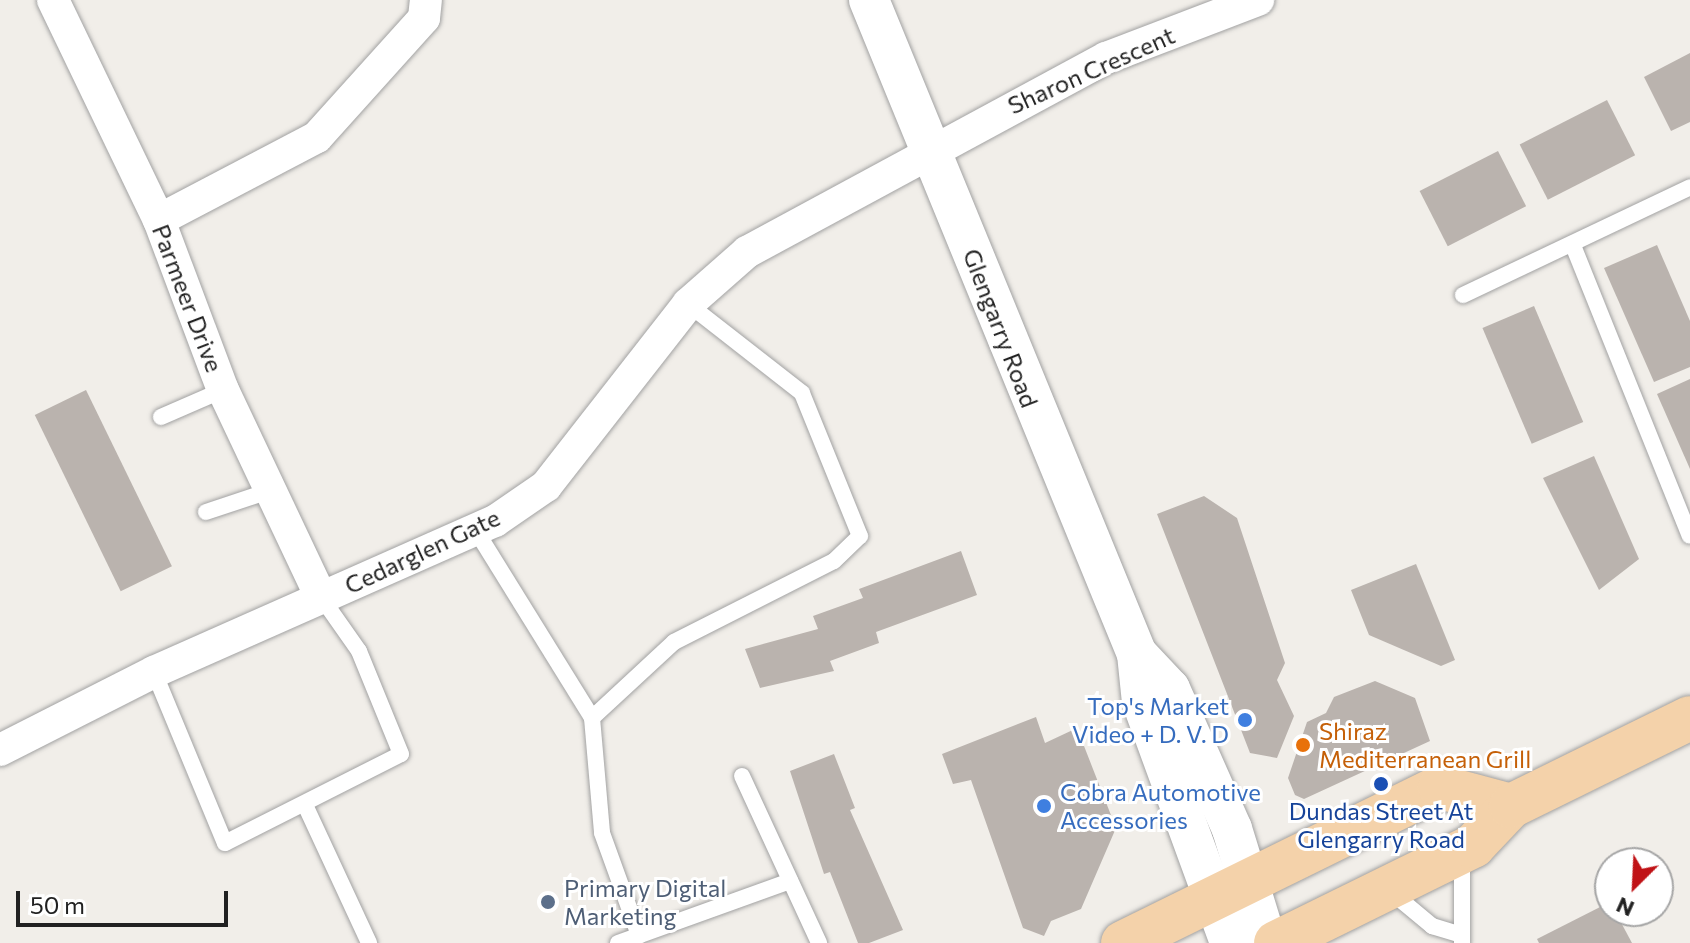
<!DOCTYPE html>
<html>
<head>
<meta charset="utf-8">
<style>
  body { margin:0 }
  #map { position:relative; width:1690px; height:943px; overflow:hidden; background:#f1eee9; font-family:Commissioner,sans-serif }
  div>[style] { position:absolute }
  .building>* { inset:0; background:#bab3ae; transform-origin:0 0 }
  .roads { filter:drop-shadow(0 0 2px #a2a2a2) drop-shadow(0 0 2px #a2a2a2) }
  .service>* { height:16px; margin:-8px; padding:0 8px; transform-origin:8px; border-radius:8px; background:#fff }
  .minor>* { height:32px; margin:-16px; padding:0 16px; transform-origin:16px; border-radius:16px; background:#fff }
  .tertiary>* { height:40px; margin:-20px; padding:0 20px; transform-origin:20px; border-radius:20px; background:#fff }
  .primary>* { height:44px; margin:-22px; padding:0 22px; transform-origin:22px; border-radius:22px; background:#f4d2aa }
  .dots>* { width:22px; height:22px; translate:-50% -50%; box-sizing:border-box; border:4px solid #fff; border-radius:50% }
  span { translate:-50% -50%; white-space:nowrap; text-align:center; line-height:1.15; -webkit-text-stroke:6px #fff; paint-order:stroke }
  .street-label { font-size:24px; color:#212121 }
  .shop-label { font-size:24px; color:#366cbe }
  .right { translate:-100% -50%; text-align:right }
  .left { translate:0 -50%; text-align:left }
  .food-label { font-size:24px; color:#c56008 }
  .transit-label { font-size:24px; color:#164399 }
  .service-label { font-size:24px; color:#4e5e75 }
  .north { position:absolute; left:1594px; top:847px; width:80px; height:80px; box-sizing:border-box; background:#fff; border:2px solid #a6a6a6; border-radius:50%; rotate:204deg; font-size:22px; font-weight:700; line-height:32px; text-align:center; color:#212121 }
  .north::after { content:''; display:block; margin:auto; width:28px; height:36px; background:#c01216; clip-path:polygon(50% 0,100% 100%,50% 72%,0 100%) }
  .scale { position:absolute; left:16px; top:891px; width:212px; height:36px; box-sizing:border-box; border:4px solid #212121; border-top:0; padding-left:10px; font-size:24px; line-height:28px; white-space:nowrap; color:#212121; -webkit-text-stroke:6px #fff; paint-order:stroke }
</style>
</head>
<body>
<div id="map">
  <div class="building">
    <i style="clip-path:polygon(1690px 53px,1690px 122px,1671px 131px,1644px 77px)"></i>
    <i style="left:1607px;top:100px;width:62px;height:98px;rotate:63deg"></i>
    <i style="left:1498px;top:151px;width:62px;height:88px;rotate:63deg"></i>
    <i style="clip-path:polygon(1657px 245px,1690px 321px,1690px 367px,1654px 382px,1604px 268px)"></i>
    <i style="left:1534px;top:306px;width:126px;height:56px;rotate:67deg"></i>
    <i style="clip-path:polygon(1690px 379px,1690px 469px,1657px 394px)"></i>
    <i style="left:86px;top:390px;width:196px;height:57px;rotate:64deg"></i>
    <i style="clip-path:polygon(1594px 456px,1639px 559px,1599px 590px,1543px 478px)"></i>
    <i style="clip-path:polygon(1204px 496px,1237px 518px,1285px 663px,1277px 680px,1294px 716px,1277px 758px,1250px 753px,1157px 514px)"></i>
    <i style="clip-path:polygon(961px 551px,977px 595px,876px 632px,879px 643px,830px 661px,834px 671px,760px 688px,745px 649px,818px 629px,813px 616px,863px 598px,859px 589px)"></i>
    <i style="clip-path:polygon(1416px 564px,1455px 660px,1441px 666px,1369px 635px,1351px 590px)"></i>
    <i style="clip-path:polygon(1375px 681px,1415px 698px,1430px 741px,1304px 799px,1295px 795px,1288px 778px,1307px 722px,1326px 713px,1334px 697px)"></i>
    <i style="clip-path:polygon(1036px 717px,1045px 743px,1077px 728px,1116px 828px,1081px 909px,1051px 921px,1044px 936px,1023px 928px,971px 780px,953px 784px,942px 754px)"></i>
    <i style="clip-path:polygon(834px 754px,855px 808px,850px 810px,903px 930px,869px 943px,858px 943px,830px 872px,824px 874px,790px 771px)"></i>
    <i style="clip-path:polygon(1610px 902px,1632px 943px,1539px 943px,1537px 939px)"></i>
  </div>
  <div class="roads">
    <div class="service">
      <i style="left:1574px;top:248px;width:310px;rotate:68.1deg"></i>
      <i style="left:1463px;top:295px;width:251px;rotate:-25.4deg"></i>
      <i style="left:161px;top:417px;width:68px;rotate:-23.5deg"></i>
      <i style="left:206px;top:512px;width:66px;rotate:-18.4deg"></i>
      <i style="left:475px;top:529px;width:222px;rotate:58.2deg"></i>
      <i style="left:592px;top:718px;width:115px;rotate:85deg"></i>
      <i style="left:602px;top:833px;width:109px;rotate:70.1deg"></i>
      <i style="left:154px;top:672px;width:185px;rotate:67.5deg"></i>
      <i style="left:225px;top:843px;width:197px;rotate:-26.8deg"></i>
      <i style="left:401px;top:754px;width:111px;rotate:-112.2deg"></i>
      <i style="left:359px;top:651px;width:66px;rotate:-125.1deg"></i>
      <i style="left:592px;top:718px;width:112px;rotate:-42.8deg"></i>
      <i style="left:674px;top:642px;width:179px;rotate:-26.9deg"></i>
      <i style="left:834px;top:561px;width:36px;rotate:-44deg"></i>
      <i style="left:860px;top:536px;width:154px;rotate:-112.1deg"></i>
      <i style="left:802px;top:393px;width:145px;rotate:-142deg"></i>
      <i style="left:742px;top:776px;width:184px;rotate:65.2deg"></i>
      <i style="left:306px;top:807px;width:150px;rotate:65.1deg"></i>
      <i style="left:1390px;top:891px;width:55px;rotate:39.8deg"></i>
      <i style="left:1432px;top:926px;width:28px;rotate:17deg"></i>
      <i style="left:618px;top:943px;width:183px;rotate:-19.8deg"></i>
      <i style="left:1462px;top:943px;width:89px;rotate:-90deg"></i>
    </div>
    <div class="minor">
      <i style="left:53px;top:0;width:244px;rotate:64.3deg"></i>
      <i style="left:159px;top:220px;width:182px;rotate:69.4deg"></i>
      <i style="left:223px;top:390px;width:229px;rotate:64.7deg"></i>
      <i style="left:159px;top:220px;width:178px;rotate:-27.7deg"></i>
      <i style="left:317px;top:137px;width:160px;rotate:-48deg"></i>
      <i style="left:424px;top:18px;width:18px;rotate:-84deg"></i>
      <i style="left:0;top:750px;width:173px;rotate:-26.9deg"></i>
      <i style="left:154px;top:672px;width:373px;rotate:-23.9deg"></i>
      <i style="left:495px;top:521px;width:62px;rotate:-34.5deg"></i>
      <i style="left:546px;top:486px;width:231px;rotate:-52deg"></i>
      <i style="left:688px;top:304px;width:79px;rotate:-41.4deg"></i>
      <i style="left:747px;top:252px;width:408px;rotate:-28.4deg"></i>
      <i style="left:1106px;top:58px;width:163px;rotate:-20.9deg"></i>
    </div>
    <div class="tertiary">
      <i style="left:869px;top:0;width:707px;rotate:67.72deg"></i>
      <i style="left:1137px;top:654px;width:48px;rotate:84.1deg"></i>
      <i style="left:1142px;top:702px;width:257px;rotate:69.9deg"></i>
      <i style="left:1137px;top:654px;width:48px;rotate:46.7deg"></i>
      <i style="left:1170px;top:689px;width:153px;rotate:66.1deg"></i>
      <i style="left:1232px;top:829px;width:119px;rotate:72.9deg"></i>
    </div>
    <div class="primary">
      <i style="left:1123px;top:943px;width:353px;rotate:-26.2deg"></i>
      <i style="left:1440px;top:787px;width:73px;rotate:15deg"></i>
      <i style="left:1276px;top:943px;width:220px;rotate:-26.2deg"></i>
      <i style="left:1473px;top:846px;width:55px;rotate:-46.5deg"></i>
      <i style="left:1511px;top:806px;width:199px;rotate:-26.2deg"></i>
    </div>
  </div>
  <div class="dots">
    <i style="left:1245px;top:720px;background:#3f7fe0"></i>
    <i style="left:1303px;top:745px;background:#e8710a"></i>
    <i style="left:1381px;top:784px;background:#1a4fb4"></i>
    <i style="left:1044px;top:806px;background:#3f7fe0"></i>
    <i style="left:548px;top:902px;background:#5c6f8a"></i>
  </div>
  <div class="street-label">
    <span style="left:1091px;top:70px;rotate:-24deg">Sharon Crescent</span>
    <span style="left:188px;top:298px;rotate:69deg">Parmeer Drive</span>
    <span style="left:1001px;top:328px;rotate:69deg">Glengarry Road</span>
    <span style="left:422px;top:551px;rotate:-25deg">Cedarglen Gate</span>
  </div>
  <div class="shop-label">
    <span class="right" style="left:1229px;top:720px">Top's Market<br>Video + D. V. D</span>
    <span class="left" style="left:1060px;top:806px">Cobra Automotive<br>Accessories</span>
  </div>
  <div class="food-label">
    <span class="left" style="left:1319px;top:745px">Shiraz<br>Mediterranean Grill</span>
  </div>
  <div class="transit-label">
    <span style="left:1381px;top:825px">Dundas Street At<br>Glengarry Road</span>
  </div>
  <div class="service-label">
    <span class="left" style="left:564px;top:902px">Primary Digital<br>Marketing</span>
  </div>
  <div class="north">N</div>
  <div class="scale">50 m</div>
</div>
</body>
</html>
